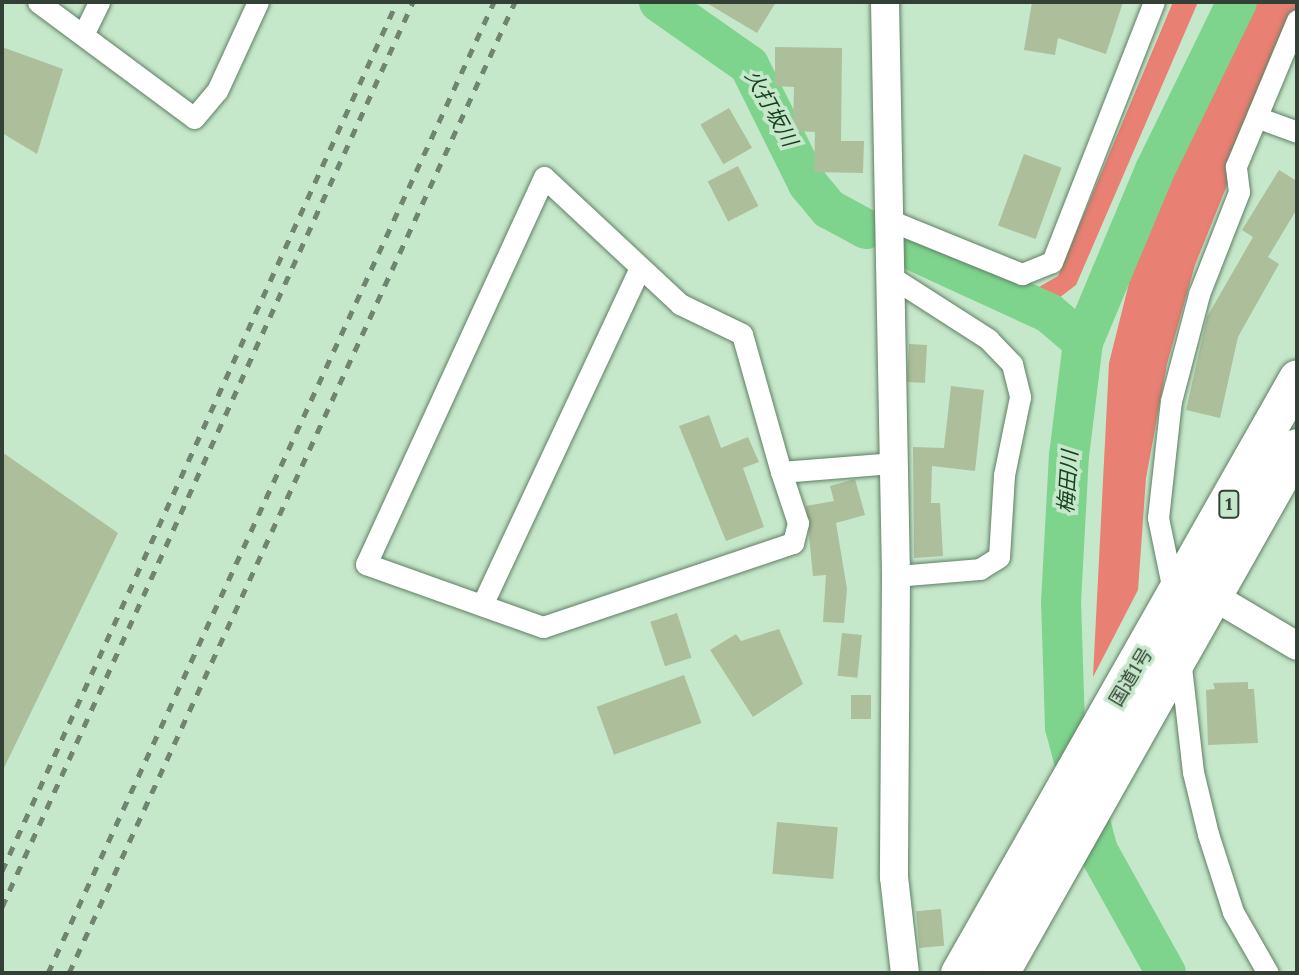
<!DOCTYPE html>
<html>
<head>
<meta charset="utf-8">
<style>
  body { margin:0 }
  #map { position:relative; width:1299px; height:975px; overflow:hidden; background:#c6e8ca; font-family:Lora,"Noto Sans JP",serif }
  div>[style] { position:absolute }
  .forest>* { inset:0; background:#e88073 }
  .river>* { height:40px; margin:-20px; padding:0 20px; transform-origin:20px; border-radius:20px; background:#7ed48d }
  .building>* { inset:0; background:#adbe9a; transform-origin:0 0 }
  .roads { filter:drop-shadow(0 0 2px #607f64) drop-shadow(0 0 2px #607f64) }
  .minor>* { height:21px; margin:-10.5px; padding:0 10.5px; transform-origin:10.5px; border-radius:10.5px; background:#fff }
  .tertiary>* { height:28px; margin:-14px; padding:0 14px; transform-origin:14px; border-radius:14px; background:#fff }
  .trunk>* { height:37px; margin:-18.5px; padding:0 18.5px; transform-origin:18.5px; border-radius:18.5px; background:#fff }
  .rail>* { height:5px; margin-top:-2.5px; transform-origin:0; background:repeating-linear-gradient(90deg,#6f8572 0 9px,transparent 0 18px) }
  span { translate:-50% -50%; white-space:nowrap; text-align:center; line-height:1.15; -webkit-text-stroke:7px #c6e8ca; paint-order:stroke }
  .shield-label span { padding:2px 5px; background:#c6e8ca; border:2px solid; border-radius:5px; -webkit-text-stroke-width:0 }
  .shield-label { font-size:18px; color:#334035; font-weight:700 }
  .street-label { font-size:19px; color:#334035 }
  .water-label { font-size:21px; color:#193d21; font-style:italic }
  .frame { position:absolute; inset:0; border:4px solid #334035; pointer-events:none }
</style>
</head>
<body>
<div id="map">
  <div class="forest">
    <i style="clip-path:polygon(1173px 2px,1198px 2px,1076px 285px,1051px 304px,1032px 291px,1058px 276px)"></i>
    <i style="clip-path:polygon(1256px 2px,1297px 2px,1297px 11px,1195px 265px,1167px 364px,1146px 478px,1138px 590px,1093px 677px,1109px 363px,1135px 259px,1190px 119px)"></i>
  </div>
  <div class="river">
    <i style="left:659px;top:2px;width:110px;rotate:35deg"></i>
    <i style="left:749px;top:65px;width:133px;rotate:63.6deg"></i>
    <i style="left:808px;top:184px;width:33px;rotate:50deg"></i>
    <i style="left:829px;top:209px;width:42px;rotate:28.4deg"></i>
    <i style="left:901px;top:245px;width:163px;rotate:24.7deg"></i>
    <i style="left:1049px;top:313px;width:45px;rotate:40.5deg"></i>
    <i style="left:1166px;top:973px;width:140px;rotate:-119.1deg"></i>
    <i style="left:1098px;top:851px;width:128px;rotate:-104.9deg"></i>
    <i style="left:1065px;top:727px;width:125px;rotate:-91.8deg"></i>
    <i style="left:1061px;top:602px;width:146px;rotate:-86.9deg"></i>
    <i style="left:1069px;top:456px;width:115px;rotate:-83deg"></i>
    <i style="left:1083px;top:342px;width:186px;rotate:-67.3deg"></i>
    <i style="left:1155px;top:170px;width:187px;rotate:-64deg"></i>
  </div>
  <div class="building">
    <i style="clip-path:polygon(705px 2px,776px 2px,757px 33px)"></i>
    <i style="clip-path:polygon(1032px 2px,1123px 2px,1106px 54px,1058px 38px,1055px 55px,1024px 50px)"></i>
    <i style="clip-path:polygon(2px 47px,63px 69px,37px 154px,2px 133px)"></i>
    <i style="clip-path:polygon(775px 47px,842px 48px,841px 141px,864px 141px,863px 173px,814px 172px,815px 132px,793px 131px,794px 87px,775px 86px)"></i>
    <i style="left:729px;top:108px;width:46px;height:33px;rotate:60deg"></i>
    <i style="left:1024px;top:154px;width:40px;height:76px;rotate:20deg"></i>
    <i style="left:738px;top:166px;width:45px;height:34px;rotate:63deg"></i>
    <i style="clip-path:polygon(1279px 170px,1297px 181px,1297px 209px,1268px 257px,1279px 264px,1238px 337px,1220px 418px,1186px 410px,1207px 317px,1253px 237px,1242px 230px)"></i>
    <i style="left:909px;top:344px;width:18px;height:38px;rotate:3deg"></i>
    <i style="clip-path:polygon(951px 386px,984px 390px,975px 471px,932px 466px,931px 503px,940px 503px,943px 556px,914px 558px,913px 447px,944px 448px)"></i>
    <i style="clip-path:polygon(709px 415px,721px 448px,748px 437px,759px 462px,743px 468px,764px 527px,726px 541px,679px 426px)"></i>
    <i style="clip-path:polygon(2px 452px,118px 533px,2px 772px)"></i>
    <i style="clip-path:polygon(855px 479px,865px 515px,836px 523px,847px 589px,844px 623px,823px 622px,826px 575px,813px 576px,806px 506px,834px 501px,830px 486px)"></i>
    <i style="left:677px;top:613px;width:47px;height:28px;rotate:72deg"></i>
    <i style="clip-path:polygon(779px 629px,803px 684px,753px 717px,710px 650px,736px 634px,741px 641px)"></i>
    <i style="left:842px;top:633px;width:20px;height:43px;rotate:6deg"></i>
    <i style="left:684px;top:675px;width:51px;height:93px;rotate:70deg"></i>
    <i style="clip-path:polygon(1248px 682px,1248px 689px,1254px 689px,1258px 743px,1208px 745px,1206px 690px,1215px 689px,1213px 683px)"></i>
    <i style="left:851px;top:695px;width:20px;height:24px"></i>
    <i style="left:777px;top:822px;width:61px;height:52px;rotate:5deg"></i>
    <i style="left:941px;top:909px;width:37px;height:25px;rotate:85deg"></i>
  </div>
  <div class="roads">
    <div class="minor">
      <i style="left:38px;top:2px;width:194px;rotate:36.6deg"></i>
      <i style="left:194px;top:118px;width:35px;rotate:-50deg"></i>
      <i style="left:217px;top:91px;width:98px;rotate:-65.3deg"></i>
      <i style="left:83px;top:35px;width:37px;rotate:-64deg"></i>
      <i style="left:1259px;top:118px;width:40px;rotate:20.2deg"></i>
      <i style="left:889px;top:220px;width:144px;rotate:22.1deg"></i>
      <i style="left:1022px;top:274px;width:32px;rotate:-22deg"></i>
      <i style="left:1052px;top:262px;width:279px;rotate:-68.6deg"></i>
      <i style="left:890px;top:276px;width:117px;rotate:32.7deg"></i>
      <i style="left:988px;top:339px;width:35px;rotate:46deg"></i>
      <i style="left:1012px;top:364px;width:34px;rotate:76deg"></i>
      <i style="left:1020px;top:397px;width:80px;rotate:101.6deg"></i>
      <i style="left:1004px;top:475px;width:82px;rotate:93.5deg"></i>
      <i style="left:999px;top:557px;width:22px;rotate:148deg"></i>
      <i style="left:980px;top:569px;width:84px;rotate:175.2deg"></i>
      <i style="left:781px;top:472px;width:143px;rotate:-105.8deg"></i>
      <i style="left:742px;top:334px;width:69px;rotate:-154.2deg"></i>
      <i style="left:680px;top:304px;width:186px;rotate:-137deg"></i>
      <i style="left:544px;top:177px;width:426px;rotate:114.7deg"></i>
      <i style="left:366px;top:564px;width:188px;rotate:19.6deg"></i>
      <i style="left:543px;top:627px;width:264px;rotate:-18.6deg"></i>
      <i style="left:793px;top:543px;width:21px;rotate:-76deg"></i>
      <i style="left:798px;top:523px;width:54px;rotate:-108.4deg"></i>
      <i style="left:781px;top:472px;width:111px;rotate:-4.6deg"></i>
      <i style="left:1175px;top:600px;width:84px;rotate:-101.7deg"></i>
      <i style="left:1158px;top:518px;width:118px;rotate:-83.7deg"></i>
      <i style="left:1171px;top:401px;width:111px;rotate:-75.3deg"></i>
      <i style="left:1199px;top:294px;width:110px;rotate:-68.6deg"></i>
      <i style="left:1239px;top:192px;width:26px;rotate:-97deg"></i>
      <i style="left:1236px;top:166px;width:158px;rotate:-67.3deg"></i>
      <i style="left:482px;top:605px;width:370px;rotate:-64.9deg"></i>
      <i style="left:1180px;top:658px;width:115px;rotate:83.5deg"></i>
      <i style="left:1193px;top:772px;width:64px;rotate:76.4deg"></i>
      <i style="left:1208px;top:834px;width:82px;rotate:72.2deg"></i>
      <i style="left:1233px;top:912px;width:70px;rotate:60.2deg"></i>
    </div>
    <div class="tertiary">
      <i style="left:885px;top:2px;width:574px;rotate:88.9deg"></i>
      <i style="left:896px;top:576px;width:301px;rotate:90.4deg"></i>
      <i style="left:894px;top:877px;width:97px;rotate:83.5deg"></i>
      <i style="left:1196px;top:586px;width:117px;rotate:30.7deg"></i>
    </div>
    <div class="trunk">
      <i style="left:959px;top:973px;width:684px;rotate:-60.4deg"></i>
      <i style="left:1000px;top:973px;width:604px;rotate:-60.55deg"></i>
    </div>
  </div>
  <div class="rail">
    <i style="left:2px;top:871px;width:955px;rotate:-65.56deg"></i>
    <i style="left:2px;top:907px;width:994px;rotate:-65.58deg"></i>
    <i style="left:48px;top:973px;width:1069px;rotate:-65.33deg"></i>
    <i style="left:69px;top:973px;width:1069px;rotate:-65.33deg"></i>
  </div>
  <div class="shield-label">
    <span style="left:1229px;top:504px">1</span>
  </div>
  <div class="street-label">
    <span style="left:1131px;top:677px;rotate:-59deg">国道1号</span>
  </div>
  <div class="water-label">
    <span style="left:771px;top:108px;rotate:61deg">火打坂川</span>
    <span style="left:1068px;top:482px;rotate:-86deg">梅田川</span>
  </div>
  <div class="frame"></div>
</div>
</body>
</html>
